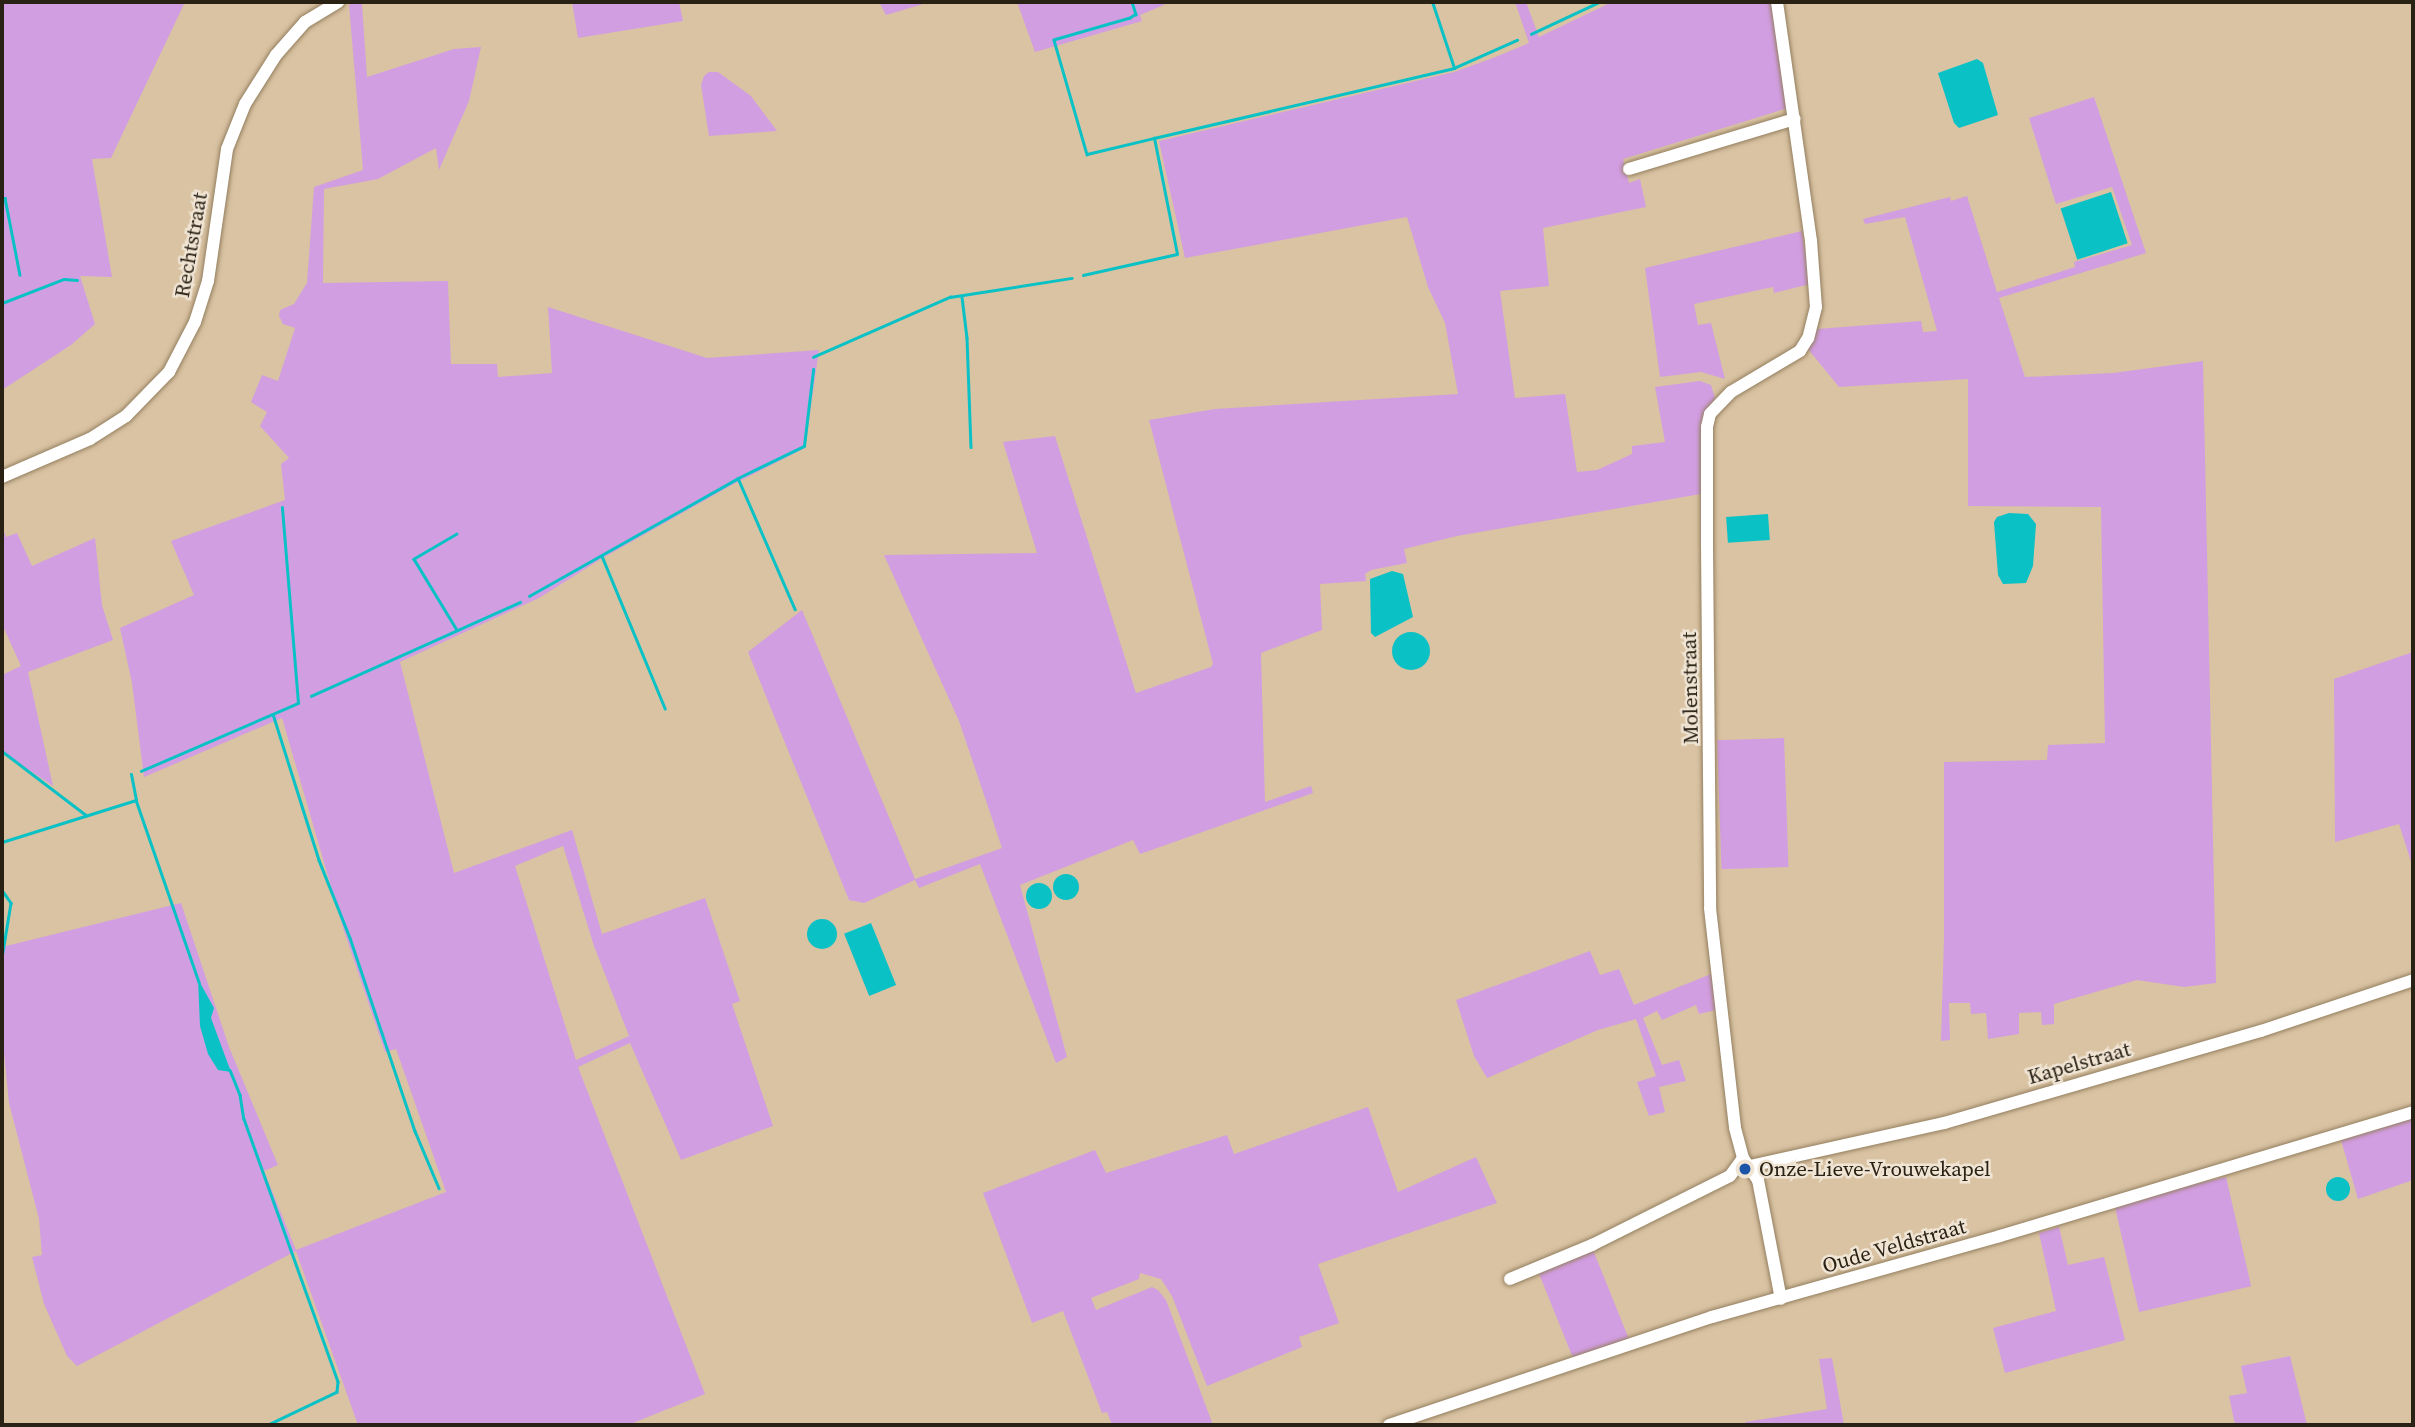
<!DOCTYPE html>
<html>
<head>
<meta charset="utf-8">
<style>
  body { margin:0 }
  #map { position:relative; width:2415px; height:1427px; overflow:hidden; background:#d9c3a2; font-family:"Source Serif 4",serif }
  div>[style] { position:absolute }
  .green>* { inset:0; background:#d29ee2; transform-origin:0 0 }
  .water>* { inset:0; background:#0ac1c6; transform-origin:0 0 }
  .round { border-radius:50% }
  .stream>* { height:2.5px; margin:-1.25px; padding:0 1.25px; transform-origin:1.25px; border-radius:1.25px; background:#0ac1c6 }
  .roads { filter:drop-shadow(0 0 2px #937f60) drop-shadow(0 0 2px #937f60) }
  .minor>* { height:12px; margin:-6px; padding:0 6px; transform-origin:6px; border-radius:6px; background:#fff }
  .dots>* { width:19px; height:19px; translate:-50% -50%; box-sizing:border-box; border:4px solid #f0e5d5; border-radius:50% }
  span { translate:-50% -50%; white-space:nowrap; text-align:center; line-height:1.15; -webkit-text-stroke:5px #f0e5d5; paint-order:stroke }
  .street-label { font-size:21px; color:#2a2115 }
  .poi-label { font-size:21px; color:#2a2115 }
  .left { translate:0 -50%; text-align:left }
  .frame { position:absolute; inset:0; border:4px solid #2a2115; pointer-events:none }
</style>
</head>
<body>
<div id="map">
  <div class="green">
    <i style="clip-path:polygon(2px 2px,185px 2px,111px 158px,92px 159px,112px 277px,80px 276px,95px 324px,71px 345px,2px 390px)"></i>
    <i style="clip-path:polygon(evenodd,355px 2px,362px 4px,367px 77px,454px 49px,481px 47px,469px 101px,439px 170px,436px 148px,378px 179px,324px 189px,323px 283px,448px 281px,451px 364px,497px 364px,498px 377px,552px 373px,548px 307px,707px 358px,819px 350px,805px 448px,730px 486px,601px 559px,539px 598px,400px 662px,454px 873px,572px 830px,602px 934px,705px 898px,740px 1001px,732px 1004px,773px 1126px,681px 1160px,630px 1043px,578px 1067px,705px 1394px,628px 1425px,358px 1425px,296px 1251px,77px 1366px,67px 1356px,44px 1304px,32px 1257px,42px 1255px,39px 1219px,9px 1103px,2px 1032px,2px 947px,181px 903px,229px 1047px,278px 1165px,264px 1171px,296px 1250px,446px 1192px,396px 1049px,385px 1052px,344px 931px,282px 718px,144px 777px,132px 683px,120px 628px,194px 595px,171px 541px,285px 500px,281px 464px,289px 458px,260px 426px,267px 412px,251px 402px,262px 375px,278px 381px,295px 328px,283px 324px,279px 316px,280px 310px,294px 304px,307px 283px,314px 187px,363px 170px,349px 5px,355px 2px,563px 846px,594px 946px,629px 1036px,576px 1060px,515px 866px,563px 846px)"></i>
    <i style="clip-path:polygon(572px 2px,679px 2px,683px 21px,578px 38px)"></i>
    <i style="clip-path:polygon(879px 2px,930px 2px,886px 15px)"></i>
    <i style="clip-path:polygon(1017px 2px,1163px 2px,1164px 5px,1140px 15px,1142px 21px,1035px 52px)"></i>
    <i style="clip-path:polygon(1515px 2px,1526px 2px,1539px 37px,1612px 2px,1772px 2px,1788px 108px,1623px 159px,1629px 183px,1640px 179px,1646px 207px,1543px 228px,1549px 286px,1500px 291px,1515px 398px,1565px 394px,1577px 472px,1597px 470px,1632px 454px,1632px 446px,1665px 442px,1655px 387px,1700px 381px,1711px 385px,1715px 398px,1701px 434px,1701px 494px,1457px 536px,1404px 549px,1407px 563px,1371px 570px,1365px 574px,1366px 581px,1320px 584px,1322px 630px,1261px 653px,1265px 802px,1311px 786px,1313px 793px,1140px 854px,1133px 840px,1020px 885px,1067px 1057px,1056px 1063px,980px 864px,919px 888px,915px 880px,864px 903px,849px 900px,748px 652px,802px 610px,915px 879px,1002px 848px,959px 721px,884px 555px,1037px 553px,1003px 442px,1055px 436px,1136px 693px,1211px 667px,1213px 664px,1149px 420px,1215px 409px,1458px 394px,1445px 323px,1428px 287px,1407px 217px,1185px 258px,1159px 141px,1454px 72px,1493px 58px,1529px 43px)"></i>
    <i style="clip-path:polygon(709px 72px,718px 72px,751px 96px,777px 131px,709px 136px,701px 85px,704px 76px)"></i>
    <i style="clip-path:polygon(2094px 97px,2146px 253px,1999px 298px,2025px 377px,2113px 373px,2203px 361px,2216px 983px,2184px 987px,2137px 980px,2054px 1004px,2054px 1024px,2042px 1025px,2041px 1012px,2019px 1013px,2019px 1034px,1988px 1039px,1986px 1013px,1971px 1014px,1970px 1003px,1949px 1003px,1950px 1040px,1941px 1041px,1944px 938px,1944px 762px,2047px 760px,2048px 745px,2105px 743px,2101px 507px,1968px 506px,1968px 379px,1839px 387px,1808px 349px,1817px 329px,1921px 321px,1923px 332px,1937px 331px,1905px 217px,1865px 224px,1863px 219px,1950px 197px,1951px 201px,1967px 196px,1997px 292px,2075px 267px,2074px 262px,2132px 245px,2112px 187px,2056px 204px,2029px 118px)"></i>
    <i style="clip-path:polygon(1802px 231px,1810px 284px,1774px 293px,1773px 287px,1694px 304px,1698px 325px,1711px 323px,1725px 379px,1701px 372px,1660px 377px,1645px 268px)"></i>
    <i style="clip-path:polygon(2px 526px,6px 537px,17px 533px,32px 566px,95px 538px,102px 605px,113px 640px,28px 672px,53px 786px,2px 752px,2px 675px,21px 666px,2px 624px)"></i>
    <i style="clip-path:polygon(2413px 652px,2413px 868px,2399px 824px,2335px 842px,2334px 679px)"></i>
    <i style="left:1784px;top:738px;width:129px;height:67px;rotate:88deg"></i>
    <i style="clip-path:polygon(1590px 951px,1600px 975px,1619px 969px,1634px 1005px,1711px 974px,1716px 1010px,1699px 1014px,1696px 1005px,1662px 1020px,1657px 1011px,1643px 1018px,1662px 1065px,1679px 1060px,1686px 1081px,1659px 1087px,1665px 1112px,1649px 1116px,1637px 1082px,1656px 1076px,1636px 1019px,1598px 1030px,1487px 1078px,1474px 1056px,1456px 1000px)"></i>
    <i style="clip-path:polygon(1368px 1107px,1398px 1192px,1476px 1157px,1497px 1203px,1318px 1264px,1339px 1323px,1299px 1337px,1302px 1347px,1207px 1386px,1172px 1296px,1161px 1279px,1140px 1273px,1139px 1279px,1091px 1298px,1096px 1310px,1152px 1287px,1158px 1290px,1166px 1300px,1213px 1425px,1112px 1425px,1107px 1412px,1102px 1413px,1063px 1311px,1032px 1323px,983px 1193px,1095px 1150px,1106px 1173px,1227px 1135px,1234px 1154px)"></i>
    <i style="clip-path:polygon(2413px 1118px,2413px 1180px,2358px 1199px,2341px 1140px)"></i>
    <i style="left:2226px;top:1177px;width:112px;height:115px;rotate:77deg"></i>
    <i style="clip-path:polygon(2059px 1227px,2068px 1265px,2104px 1257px,2125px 1340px,2005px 1373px,1993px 1328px,2056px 1311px,2039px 1233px)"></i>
    <i style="left:1593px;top:1250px;width:97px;height:59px;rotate:68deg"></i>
    <i style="clip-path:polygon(2290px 1356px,2307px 1425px,2235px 1425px,2229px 1396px,2247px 1393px,2241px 1366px)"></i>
    <i style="clip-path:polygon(1832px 1358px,1844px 1425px,1745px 1425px,1745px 1422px,1827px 1409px,1819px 1359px)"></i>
  </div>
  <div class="water">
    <i style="clip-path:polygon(1977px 59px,1983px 63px,1998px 115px,1959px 128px,1954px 123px,1938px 73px)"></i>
    <i style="left:2111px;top:192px;width:54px;height:53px;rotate:72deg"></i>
    <i style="clip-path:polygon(2009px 513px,2028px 514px,2036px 524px,2033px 566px,2026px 583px,2003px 584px,1998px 575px,1994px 522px,1997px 517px)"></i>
    <i style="left:1768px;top:514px;width:26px;height:42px;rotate:86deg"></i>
    <i style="clip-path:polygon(1392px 571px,1403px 574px,1413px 617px,1375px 637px,1371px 633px,1370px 579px)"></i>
    <i class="round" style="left:1392px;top:632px;width:38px;height:38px"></i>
    <i class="round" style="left:1053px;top:874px;width:26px;height:26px"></i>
    <i class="round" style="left:1026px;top:883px;width:26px;height:26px"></i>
    <i class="round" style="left:807px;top:919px;width:30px;height:30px"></i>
    <i style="left:871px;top:923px;width:67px;height:29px;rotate:68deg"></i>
    <i style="clip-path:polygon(198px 979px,214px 1008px,211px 1018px,231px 1072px,218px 1070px,208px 1054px,200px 1026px)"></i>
    <i class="round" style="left:2326px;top:1177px;width:24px;height:24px"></i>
  </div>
  <div class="stream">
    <i style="left:1132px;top:2px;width:13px;rotate:72deg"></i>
    <i style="left:1136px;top:14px;width:7px;rotate:146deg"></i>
    <i style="left:1130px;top:18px;width:79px;rotate:163.9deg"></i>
    <i style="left:1054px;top:40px;width:119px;rotate:73.9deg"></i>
    <i style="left:1087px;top:154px;width:69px;rotate:-13.4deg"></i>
    <i style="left:1531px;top:34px;width:75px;rotate:-25.2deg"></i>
    <i style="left:1454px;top:68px;width:69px;rotate:-24deg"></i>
    <i style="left:2px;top:199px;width:3px;rotate:-18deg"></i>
    <i style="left:5px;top:198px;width:78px;rotate:79deg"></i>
    <i style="left:1083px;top:275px;width:96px;rotate:-12.6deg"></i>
    <i style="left:1177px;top:254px;width:118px;rotate:-101.2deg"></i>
    <i style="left:1154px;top:138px;width:308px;rotate:-13.1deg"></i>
    <i style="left:1454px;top:68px;width:70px;rotate:-108.4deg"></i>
    <i style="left:962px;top:297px;width:41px;rotate:83deg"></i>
    <i style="left:967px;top:338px;width:109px;rotate:87.9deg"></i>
    <i style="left:2px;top:303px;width:66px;rotate:-21.2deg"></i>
    <i style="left:64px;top:279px;width:13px;rotate:4deg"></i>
    <i style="left:813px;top:357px;width:150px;rotate:-23.7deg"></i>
    <i style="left:950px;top:297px;width:123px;rotate:-8.9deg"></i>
    <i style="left:738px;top:478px;width:143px;rotate:66.5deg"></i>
    <i style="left:457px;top:534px;width:50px;rotate:149.8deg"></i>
    <i style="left:414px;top:559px;width:83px;rotate:58.8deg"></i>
    <i style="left:602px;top:556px;width:165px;rotate:67.5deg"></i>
    <i style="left:529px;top:596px;width:240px;rotate:-29.4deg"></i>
    <i style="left:738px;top:478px;width:73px;rotate:-25.9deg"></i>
    <i style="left:804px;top:446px;width:77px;rotate:-83.2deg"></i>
    <i style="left:311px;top:696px;width:229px;rotate:-24.2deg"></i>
    <i style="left:273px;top:714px;width:153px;rotate:72.5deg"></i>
    <i style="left:319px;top:860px;width:84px;rotate:68.3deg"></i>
    <i style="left:350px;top:938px;width:204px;rotate:71.4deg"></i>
    <i style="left:415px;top:1131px;width:62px;rotate:67.2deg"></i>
    <i style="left:2px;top:751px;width:106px;rotate:37.3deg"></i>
    <i style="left:141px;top:771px;width:171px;rotate:-23.4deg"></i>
    <i style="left:298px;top:703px;width:196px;rotate:-94.7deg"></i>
    <i style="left:136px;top:800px;width:193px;rotate:70.9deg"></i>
    <i style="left:2px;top:842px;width:140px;rotate:-17.4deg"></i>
    <i style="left:136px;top:800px;width:26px;rotate:-101deg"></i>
    <i style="left:2px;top:890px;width:16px;rotate:55deg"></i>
    <i style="left:11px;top:903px;width:56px;rotate:99.3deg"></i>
    <i style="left:230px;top:1070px;width:27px;rotate:68deg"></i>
    <i style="left:240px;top:1095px;width:24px;rotate:81deg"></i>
    <i style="left:244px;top:1119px;width:279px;rotate:70.3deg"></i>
    <i style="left:338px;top:1382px;width:10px;rotate:96deg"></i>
    <i style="left:337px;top:1392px;width:76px;rotate:154.4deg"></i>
  </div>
  <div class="roads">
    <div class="minor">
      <i style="left:1777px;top:2px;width:241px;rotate:81.9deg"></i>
      <i style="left:1811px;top:241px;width:66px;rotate:85.7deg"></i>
      <i style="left:1816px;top:307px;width:32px;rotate:104deg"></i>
      <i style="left:1808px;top:338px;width:15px;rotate:122deg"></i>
      <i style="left:1800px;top:351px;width:80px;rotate:149.3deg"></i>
      <i style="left:1731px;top:392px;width:30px;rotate:134deg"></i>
      <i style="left:1710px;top:414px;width:13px;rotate:103deg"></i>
      <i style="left:1707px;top:427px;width:118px;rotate:90deg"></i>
      <i style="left:1707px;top:545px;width:363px;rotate:89.5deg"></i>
      <i style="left:1710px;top:908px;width:221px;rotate:83.5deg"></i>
      <i style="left:1735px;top:1128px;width:31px;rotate:75deg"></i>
      <i style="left:1743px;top:1158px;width:27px;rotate:56deg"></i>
      <i style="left:1758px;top:1180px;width:121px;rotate:79.1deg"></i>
      <i style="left:1629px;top:169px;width:173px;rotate:-16.8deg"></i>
      <i style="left:2px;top:477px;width:96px;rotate:-23.4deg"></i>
      <i style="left:90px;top:439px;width:43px;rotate:-32.6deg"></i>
      <i style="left:126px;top:416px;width:62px;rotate:-45.7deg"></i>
      <i style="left:169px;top:372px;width:56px;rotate:-62.5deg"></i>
      <i style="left:195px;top:322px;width:43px;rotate:-72.4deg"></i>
      <i style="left:208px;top:281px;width:133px;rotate:-81.8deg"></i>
      <i style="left:227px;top:149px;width:48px;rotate:-68.2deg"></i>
      <i style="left:245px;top:104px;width:58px;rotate:-57.7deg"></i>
      <i style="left:276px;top:55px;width:44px;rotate:-48.7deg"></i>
      <i style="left:305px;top:22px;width:39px;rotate:-31deg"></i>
      <i style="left:1750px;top:1166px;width:199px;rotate:-12.5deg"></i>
      <i style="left:1944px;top:1123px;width:330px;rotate:-16.2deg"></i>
      <i style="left:2261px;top:1031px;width:160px;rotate:-18.5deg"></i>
      <i style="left:1510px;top:1279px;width:89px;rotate:-22.5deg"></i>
      <i style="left:1592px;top:1245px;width:154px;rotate:-26.6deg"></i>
      <i style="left:1730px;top:1176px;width:22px;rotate:-54deg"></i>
      <i style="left:1389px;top:1425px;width:341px;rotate:-18.5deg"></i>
      <i style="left:1712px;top:1317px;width:299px;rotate:-15.7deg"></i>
      <i style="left:2000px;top:1236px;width:431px;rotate:-16.7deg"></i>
    </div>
  </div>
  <div class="dots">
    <i style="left:1745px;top:1169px;background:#1c55a7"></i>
  </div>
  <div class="street-label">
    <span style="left:191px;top:245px;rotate:-80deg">Rechtstraat</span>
    <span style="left:1690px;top:688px;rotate:-91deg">Molenstraat</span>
    <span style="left:2079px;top:1063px;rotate:-16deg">Kapelstraat</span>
    <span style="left:1894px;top:1246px;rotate:-16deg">Oude Veldstraat</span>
  </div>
  <div class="poi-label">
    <span class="left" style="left:1759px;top:1169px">Onze-Lieve-Vrouwekapel</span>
  </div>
  <div class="frame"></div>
</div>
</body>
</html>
